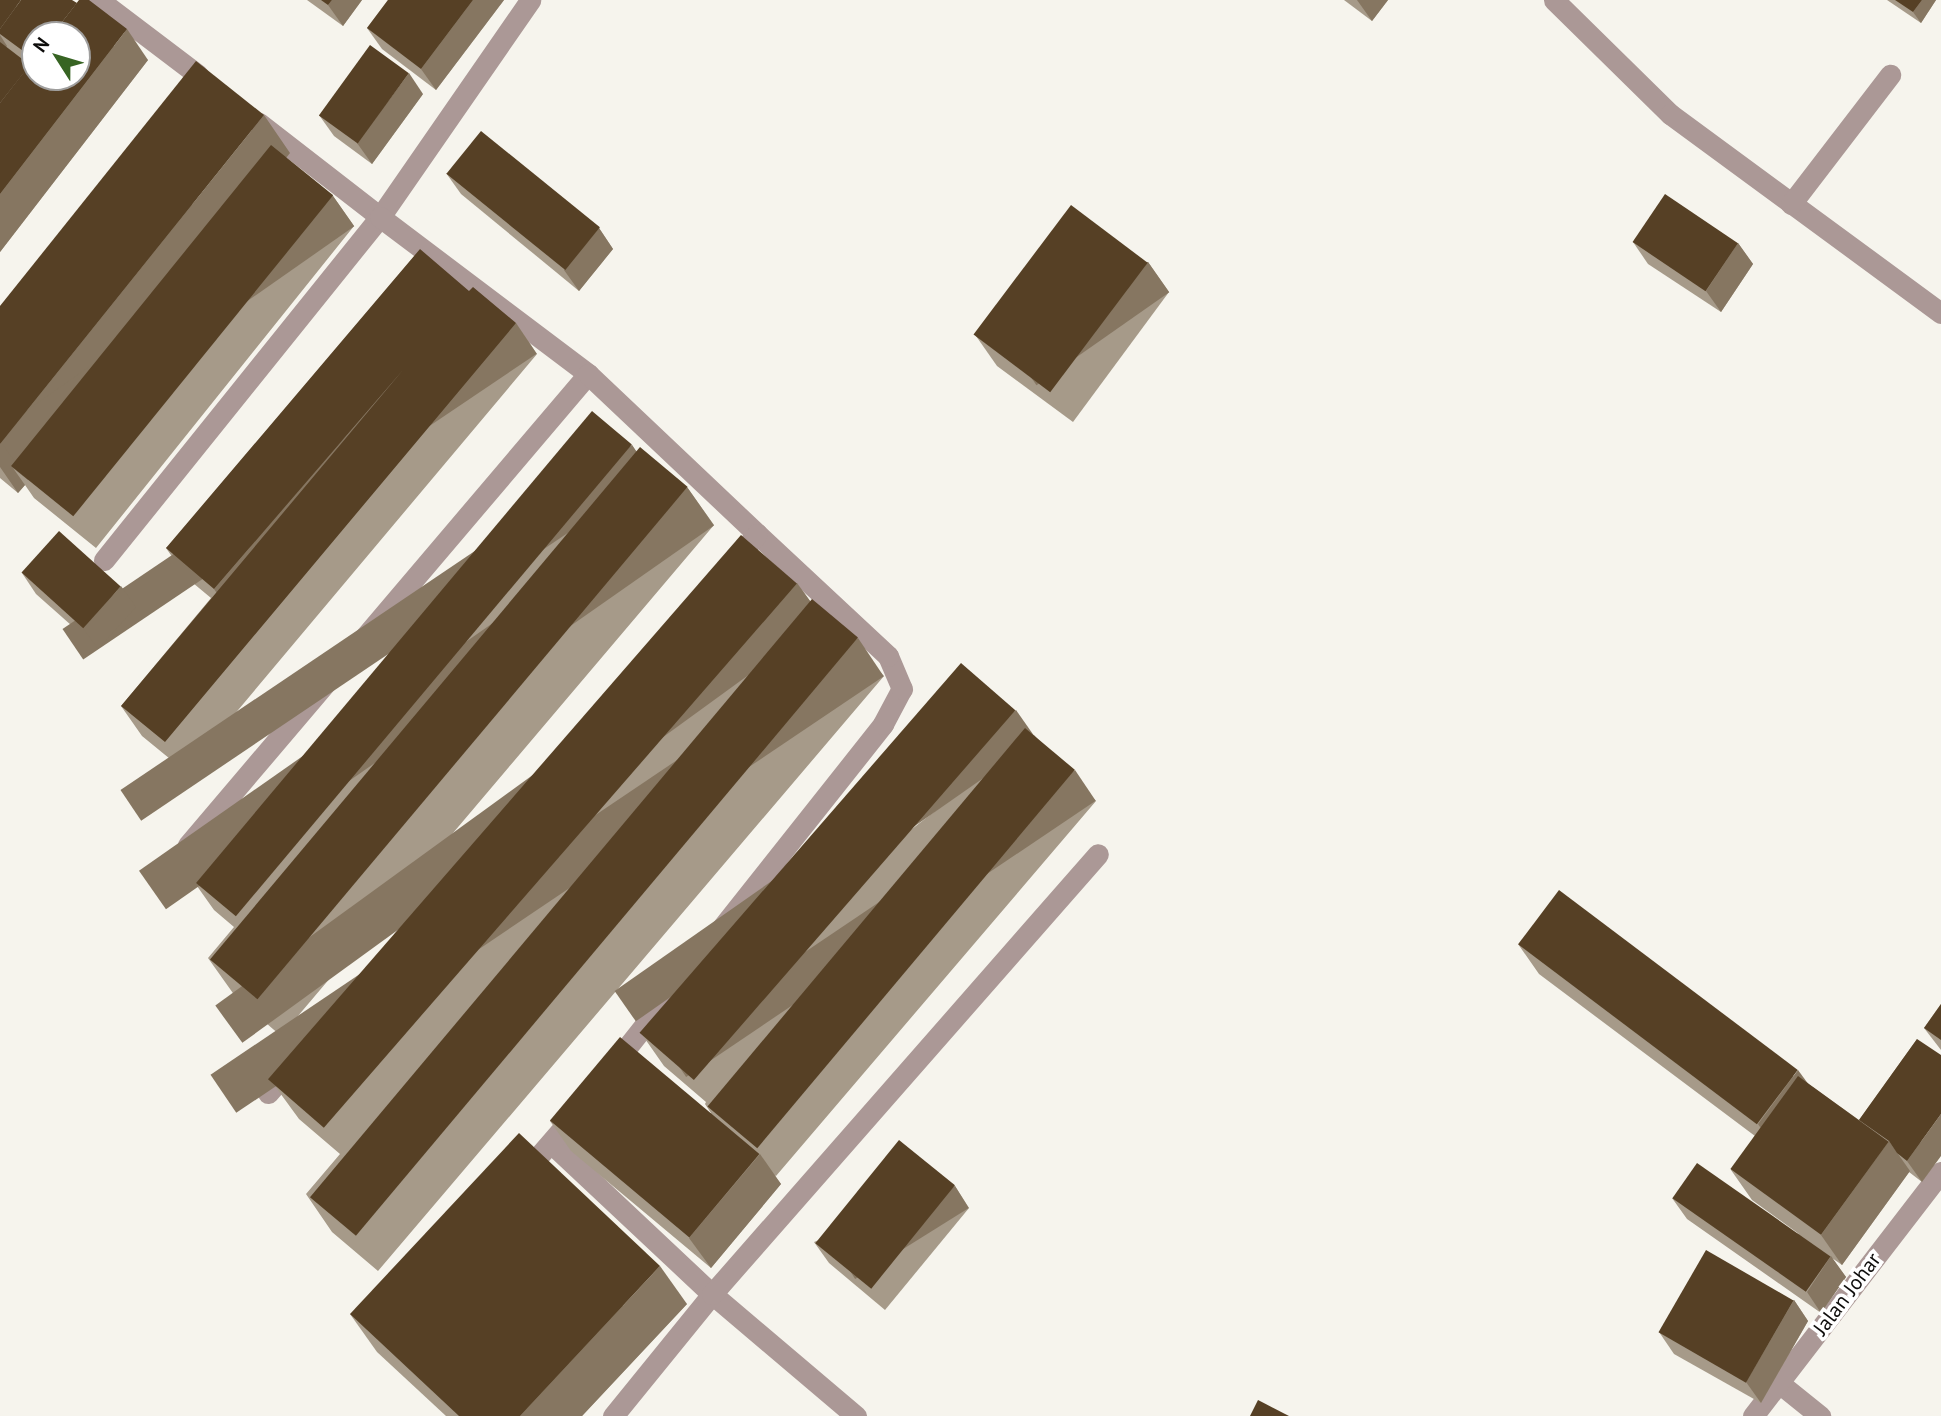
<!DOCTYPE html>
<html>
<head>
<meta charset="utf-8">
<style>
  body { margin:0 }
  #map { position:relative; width:1941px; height:1416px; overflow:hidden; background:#f6f4ed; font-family:"PT Sans",sans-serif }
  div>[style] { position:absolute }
  .minor>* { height:21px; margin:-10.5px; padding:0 10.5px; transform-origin:10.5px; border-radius:10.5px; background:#ab9896 }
  .wall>* { inset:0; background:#a69a89 }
  .shaded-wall>* { inset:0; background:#867661; transform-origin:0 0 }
  .building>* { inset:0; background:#564025; transform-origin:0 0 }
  span { translate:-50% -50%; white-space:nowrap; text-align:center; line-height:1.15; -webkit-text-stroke:7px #fff; paint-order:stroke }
  .street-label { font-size:21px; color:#0e0d0b }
  .north { position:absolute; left:21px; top:21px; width:70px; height:70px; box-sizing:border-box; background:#fff; border:2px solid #9f9e9d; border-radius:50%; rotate:307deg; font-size:19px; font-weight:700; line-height:28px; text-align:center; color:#0e0d0b }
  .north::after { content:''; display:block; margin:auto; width:24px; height:32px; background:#376423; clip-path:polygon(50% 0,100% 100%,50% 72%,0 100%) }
</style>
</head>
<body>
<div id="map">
  <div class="minor">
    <i style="left:99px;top:0;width:124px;rotate:37.1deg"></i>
    <i style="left:1554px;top:0;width:163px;rotate:44.5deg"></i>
    <i style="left:1670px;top:114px;width:336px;rotate:36.3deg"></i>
    <i style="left:259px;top:123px;width:153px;rotate:37.8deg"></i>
    <i style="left:380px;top:217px;width:264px;rotate:-55.3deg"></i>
    <i style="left:1791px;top:204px;width:163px;rotate:-52.5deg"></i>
    <i style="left:104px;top:560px;width:440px;rotate:-51.2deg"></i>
    <i style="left:380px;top:217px;width:261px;rotate:37deg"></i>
    <i style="left:188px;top:845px;width:618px;rotate:-49.66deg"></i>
    <i style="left:588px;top:374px;width:233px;rotate:43.4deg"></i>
    <i style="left:613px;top:1065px;width:435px;rotate:-51.6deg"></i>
    <i style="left:883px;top:724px;width:40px;rotate:-62deg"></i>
    <i style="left:902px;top:689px;width:36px;rotate:-113deg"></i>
    <i style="left:888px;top:656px;width:179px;rotate:-137deg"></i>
    <i style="left:757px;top:534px;width:37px;rotate:131deg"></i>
    <i style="left:268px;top:1093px;width:40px;rotate:-49deg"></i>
    <i style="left:551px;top:1143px;width:221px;rotate:43.2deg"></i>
    <i style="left:712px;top:1294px;width:189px;rotate:40.3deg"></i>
    <i style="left:524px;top:1173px;width:79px;rotate:-49.1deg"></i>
    <i style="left:1779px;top:1383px;width:53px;rotate:38.8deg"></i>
    <i style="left:613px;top:1416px;width:157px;rotate:-50.9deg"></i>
    <i style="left:712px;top:1294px;width:585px;rotate:-48.74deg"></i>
    <i style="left:1753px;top:1416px;width:308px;rotate:-52.4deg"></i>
  </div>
  <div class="wall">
    <i style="clip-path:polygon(0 0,148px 60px,0 252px)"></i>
    <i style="clip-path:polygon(307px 0,362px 0,343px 26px)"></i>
    <i style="clip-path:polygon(388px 0,504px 0,436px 90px,382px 49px,367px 28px)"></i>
    <i style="clip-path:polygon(1344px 0,1388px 0,1372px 21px)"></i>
    <i style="clip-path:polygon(1887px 0,1936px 0,1921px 23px)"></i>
    <i style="clip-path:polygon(423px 94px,372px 164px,334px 136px,319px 115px)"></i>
    <i style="clip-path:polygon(290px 153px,286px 158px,333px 196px,354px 226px,96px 548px,34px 498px,25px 485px,18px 493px,0 478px,0 306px)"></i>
    <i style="clip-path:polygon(446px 173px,599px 228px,613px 249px,579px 291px,461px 194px)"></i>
    <i style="clip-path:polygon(1633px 242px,1738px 243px,1753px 264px,1721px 312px,1648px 264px)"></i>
    <i style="clip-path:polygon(1148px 262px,1169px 292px,1073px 422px,997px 366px,976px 336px)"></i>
    <i style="clip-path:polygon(469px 291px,516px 323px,537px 354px,186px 772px,142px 736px,121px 706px,211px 598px,187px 578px,166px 548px)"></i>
    <i style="clip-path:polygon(632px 445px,636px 451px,687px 487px,714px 525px,281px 1036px,235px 996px,208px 958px,234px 927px,214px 910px,192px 879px)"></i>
    <i style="clip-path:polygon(22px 573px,136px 607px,98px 649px,36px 594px)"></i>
    <i style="clip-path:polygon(797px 583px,810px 601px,884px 676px,378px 1271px,332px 1232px,306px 1194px,340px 1154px,299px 1119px,272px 1082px)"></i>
    <i style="clip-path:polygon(1034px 735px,1096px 801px,776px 1176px,774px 1175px,781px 1184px,711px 1268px,571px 1151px,550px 1121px,711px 1113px,705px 1104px,706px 1102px,664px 1066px,643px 1036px)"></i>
    <i style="clip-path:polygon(1518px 944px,1807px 1083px,1859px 1120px,1917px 1039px,1922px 1182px,1909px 1172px,1842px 1265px,1832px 1258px,1846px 1277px,1821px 1313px,1687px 1219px,1672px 1198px,1799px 1234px,1752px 1200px,1731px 1170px,1755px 1136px,1539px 974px)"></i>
    <i style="clip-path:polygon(1941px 1004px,1941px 1050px,1924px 1028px)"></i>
    <i style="clip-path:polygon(955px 1186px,969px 1208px,885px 1310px,829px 1263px,814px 1242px)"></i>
    <i style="clip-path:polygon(1794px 1300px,1808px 1321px,1761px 1403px,1674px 1354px,1659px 1332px)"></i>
    <i style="clip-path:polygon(687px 1304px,582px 1416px,446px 1416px,377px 1352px,350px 1314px)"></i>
  </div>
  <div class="shaded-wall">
    <i style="clip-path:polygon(332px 0,362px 0,343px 26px,328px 5px)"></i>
    <i style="clip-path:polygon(473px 0,504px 0,436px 90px,421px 69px)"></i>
    <i style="clip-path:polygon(1357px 0,1388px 0,1372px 21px)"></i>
    <i style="clip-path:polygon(1922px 0,1936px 0,1921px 23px,1913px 12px)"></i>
    <i style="clip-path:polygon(127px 29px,148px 60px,0 252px,0 194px)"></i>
    <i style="clip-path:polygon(0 35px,7px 46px,4px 50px,0 44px)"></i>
    <i style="clip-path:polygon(409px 73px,423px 94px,372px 164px,357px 143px)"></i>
    <i style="clip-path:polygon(264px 115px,290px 153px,28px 480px,13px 468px,25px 485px,18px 493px,0 467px,0 444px)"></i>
    <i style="left:333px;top:196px;width:37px;height:413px;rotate:55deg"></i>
    <i style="clip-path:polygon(599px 228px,613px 249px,579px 291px,564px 270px)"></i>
    <i style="clip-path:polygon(1738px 243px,1753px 264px,1721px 312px,1706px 291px)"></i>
    <i style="left:1148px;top:262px;width:37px;height:162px;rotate:55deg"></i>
    <i style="left:516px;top:323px;width:37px;height:547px;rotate:56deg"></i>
    <i style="clip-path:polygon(403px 370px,235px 619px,214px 589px)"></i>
    <i style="left:632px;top:445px;width:37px;height:617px;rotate:56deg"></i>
    <i style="left:687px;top:487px;width:47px;height:669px;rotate:55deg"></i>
    <i style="left:797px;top:583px;width:46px;height:719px;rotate:54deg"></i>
    <i style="clip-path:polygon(121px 586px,136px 607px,98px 649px,83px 628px)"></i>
    <i style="left:858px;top:638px;width:46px;height:781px;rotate:56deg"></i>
    <i style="left:1016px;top:710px;width:37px;height:490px;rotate:55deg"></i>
    <i style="left:1075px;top:770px;width:37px;height:494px;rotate:56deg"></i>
    <i style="clip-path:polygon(1798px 1070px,1820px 1100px,1779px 1154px,1758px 1124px)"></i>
    <i style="clip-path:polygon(1941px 1114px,1941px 1156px,1922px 1182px,1907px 1161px)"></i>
    <i style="clip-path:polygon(1889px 1141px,1910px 1171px,1842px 1265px,1821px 1235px)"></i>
    <i style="clip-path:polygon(760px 1154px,781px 1184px,711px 1268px,689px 1238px)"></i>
    <i style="left:955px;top:1186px;width:26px;height:134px;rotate:58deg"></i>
    <i style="clip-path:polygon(1831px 1256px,1846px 1277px,1821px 1313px,1807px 1292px)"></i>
    <i style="clip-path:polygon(660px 1266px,687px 1304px,582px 1416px,520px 1416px)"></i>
    <i style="clip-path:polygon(1794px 1300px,1808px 1321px,1761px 1403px,1746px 1382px)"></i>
  </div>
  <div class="building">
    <i style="clip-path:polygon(0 0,21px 0,0 29px)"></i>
    <i style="clip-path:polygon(21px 0,72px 0,77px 3px,52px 35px,35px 35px,34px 59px,0 34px,0 29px)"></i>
    <i style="clip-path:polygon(79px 0,89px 0,127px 29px,0 194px,0 103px,35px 58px,35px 77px,77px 77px,77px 35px,52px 35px)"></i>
    <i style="clip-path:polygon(321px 0,332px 0,328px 5px)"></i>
    <i style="clip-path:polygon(388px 0,473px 0,421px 69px,367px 28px)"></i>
    <i style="clip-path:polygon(1895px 0,1922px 0,1913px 12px)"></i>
    <i style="clip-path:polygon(0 42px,30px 65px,0 103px)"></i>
    <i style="left:370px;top:45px;width:48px;height:87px;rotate:36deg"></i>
    <i style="clip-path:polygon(196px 61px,264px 115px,0 444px,0 306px)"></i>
    <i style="left:481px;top:131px;width:153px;height:55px;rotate:39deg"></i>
    <i style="left:271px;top:145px;width:80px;height:413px;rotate:39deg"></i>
    <i style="left:1665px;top:194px;width:88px;height:58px;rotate:34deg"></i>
    <i style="left:1071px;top:205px;width:96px;height:162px;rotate:37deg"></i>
    <i style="clip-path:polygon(420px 249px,469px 291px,473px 287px,516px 323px,165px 742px,121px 706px,403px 370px,214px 589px,166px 548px)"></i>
    <i style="left:592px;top:411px;width:52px;height:616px;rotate:40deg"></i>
    <i style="left:640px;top:447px;width:62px;height:669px;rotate:40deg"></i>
    <i style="left:59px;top:531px;width:83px;height:56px;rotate:42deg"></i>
    <i style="left:741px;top:535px;width:74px;height:721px;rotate:41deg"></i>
    <i style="left:812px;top:599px;width:60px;height:781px;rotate:40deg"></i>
    <i style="left:961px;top:663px;width:72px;height:490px;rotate:41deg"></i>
    <i style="left:1025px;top:728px;width:65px;height:494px;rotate:40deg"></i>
    <i style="left:1559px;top:890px;width:299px;height:68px;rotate:37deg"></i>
    <i style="clip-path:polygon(1941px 1004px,1941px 1040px,1924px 1028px)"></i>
    <i style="left:620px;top:1037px;width:182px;height:109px;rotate:40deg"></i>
    <i style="clip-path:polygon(1917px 1039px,1941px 1055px,1941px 1114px,1907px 1161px,1897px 1153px,1889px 1141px,1859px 1120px)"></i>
    <i style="left:1798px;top:1076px;width:112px;height:115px;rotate:36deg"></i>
    <i style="clip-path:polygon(519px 1133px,660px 1266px,520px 1416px,459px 1416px,350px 1314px)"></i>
    <i style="left:899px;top:1140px;width:72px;height:133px;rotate:39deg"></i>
    <i style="left:1697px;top:1163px;width:163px;height:43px;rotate:35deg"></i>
    <i style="left:1706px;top:1250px;width:101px;height:95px;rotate:30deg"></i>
    <i style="clip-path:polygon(1258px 1400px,1289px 1416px,1250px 1416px)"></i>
  </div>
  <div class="street-label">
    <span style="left:1847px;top:1294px;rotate:-53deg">Jalan Johar</span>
  </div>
  <div class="north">N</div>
</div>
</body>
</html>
